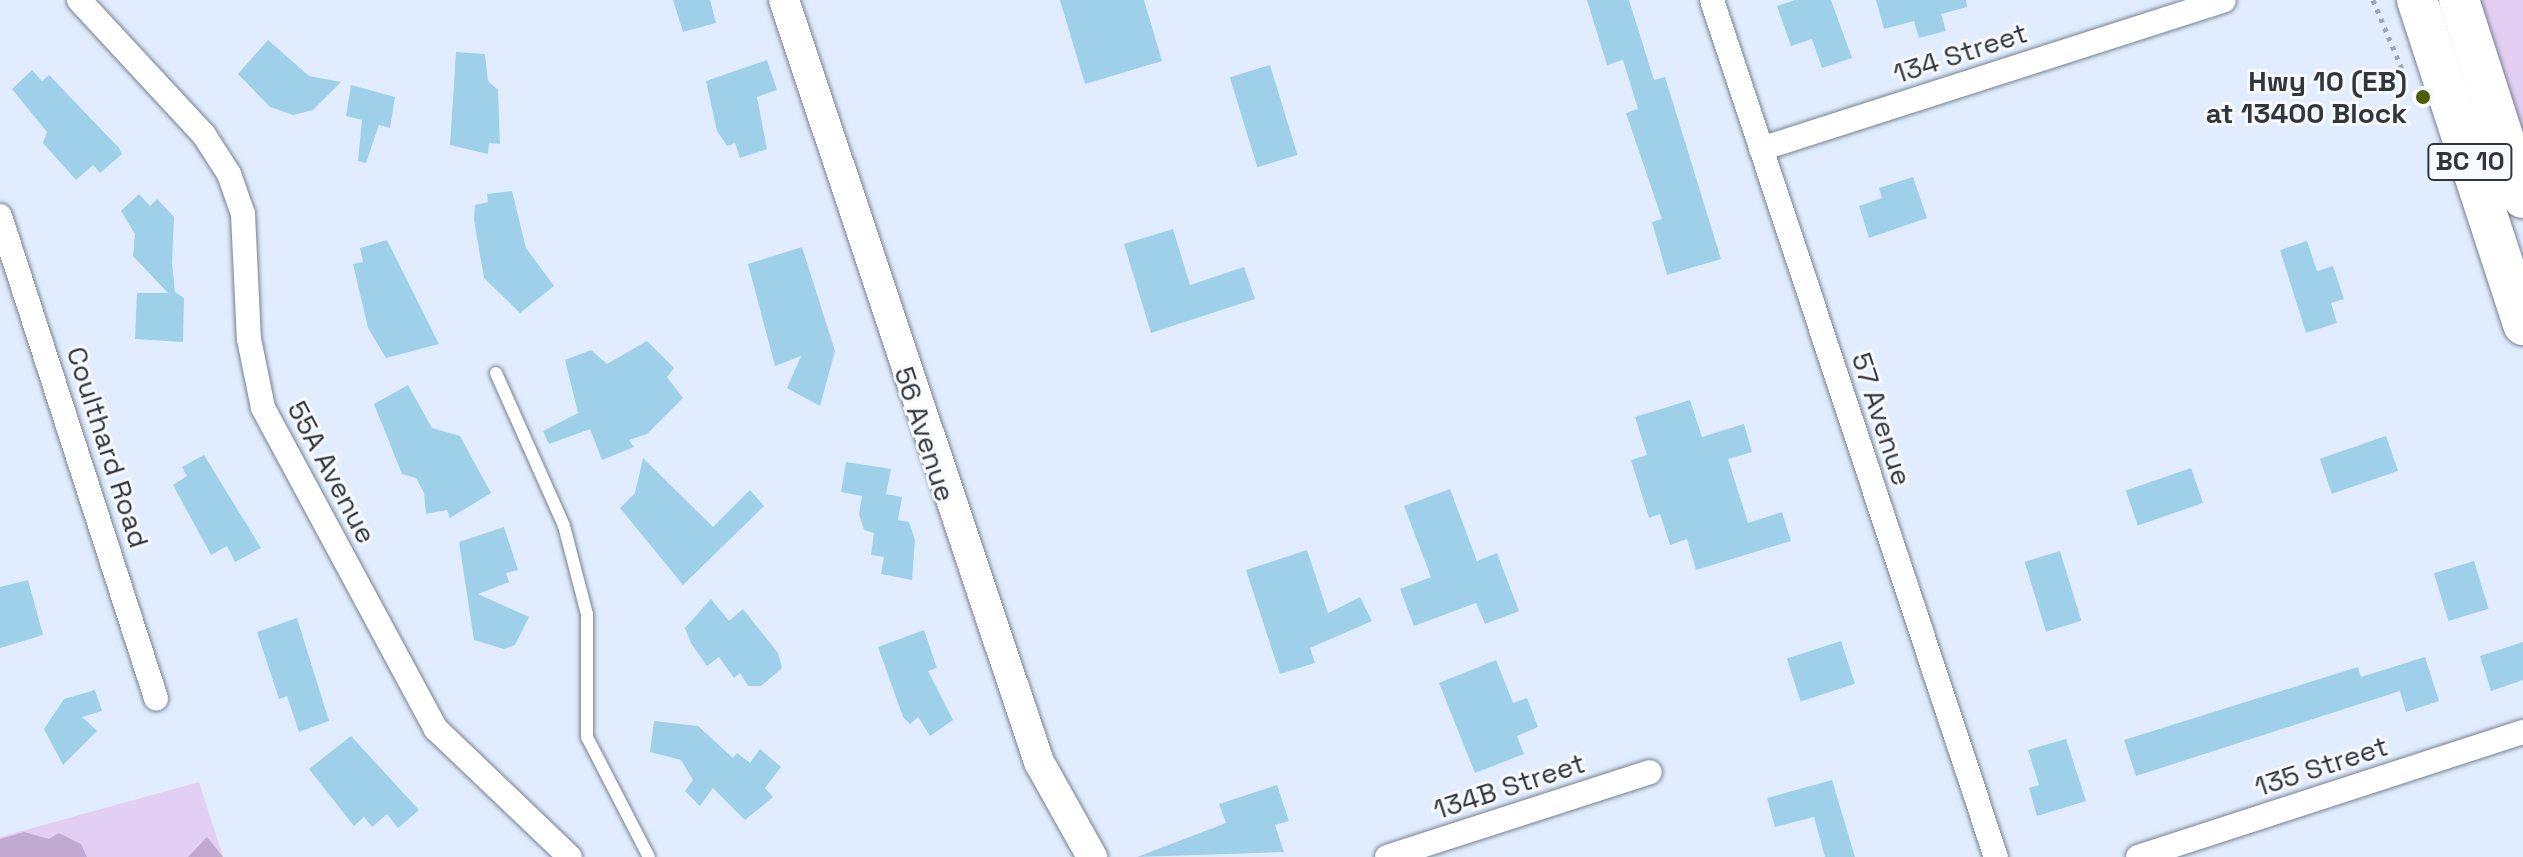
<!DOCTYPE html>
<html>
<head>
<meta charset="utf-8">
<style>
  body { margin:0 }
  #map { position:relative; width:2523px; height:857px; overflow:hidden; background:#e1edfe; font-family:"Space Grotesk",sans-serif }
  div>[style] { position:absolute }
  .green>* { inset:0; background:#e4cff4 }
  .forest>* { inset:0; background:#c1a9d2 }
  .building>* { inset:0; background:#9ed0e9; transform-origin:0 0 }
  .path>* { height:5px; margin-top:-2.5px; transform-origin:0; background:repeating-linear-gradient(90deg,#9ba5b2 0 4px,transparent 0 10px) }
  .roads { filter:drop-shadow(0 0 2px #768191) drop-shadow(0 0 2px #768191) }
  .service>* { height:12px; margin:-6px; padding:0 6px; transform-origin:6px; border-radius:6px; background:#fff }
  .minor>* { height:24px; margin:-12px; padding:0 12px; transform-origin:12px; border-radius:12px; background:#fff }
  .tertiary>* { height:30px; margin:-15px; padding:0 15px; transform-origin:15px; border-radius:15px; background:#fff }
  .trunk>* { height:40px; margin:-20px; padding:0 20px; transform-origin:20px; border-radius:20px; background:#fff }
  .dots>* { width:22px; height:22px; translate:-50% -50%; box-sizing:border-box; border:4px solid #f7f9fd; border-radius:50% }
  span { translate:-50% -50%; white-space:nowrap; text-align:center; line-height:1.15; -webkit-text-stroke:6px #f7f9fd; paint-order:stroke }
  .shield-label span { padding:2px 6px; background:#f7f9fd; border:2px solid; border-radius:6px; -webkit-text-stroke-width:0 }
  .shield-label { font-size:26px; color:#31363d; font-weight:700 }
  .street-label { font-size:28px; color:#31363d }
  .poi-label { font-size:28px; color:#31363d; font-weight:700 }
  .right { translate:-100% -50%; text-align:right }
</style>
</head>
<body>
<div id="map">
  <div class="green">
    <i style="clip-path:polygon(2477px 0,2523px 0,2523px 144px)"></i>
    <i style="clip-path:polygon(199px 782px,223px 857px,0 857px,0 837px)"></i>
  </div>
  <div class="forest">
    <i style="clip-path:polygon(24px 832px,49px 839px,59px 833px,81px 844px,87px 857px,0 857px,0 839px)"></i>
    <i style="clip-path:polygon(207px 837px,223px 857px,188px 857px)"></i>
  </div>
  <div class="building">
    <i style="clip-path:polygon(673px 0,710px 0,716px 23px,683px 32px)"></i>
    <i style="clip-path:polygon(1060px 0,1144px 0,1162px 61px,1085px 84px)"></i>
    <i style="clip-path:polygon(1587px 0,1629px 0,1654px 80px,1665px 77px,1721px 259px,1667px 275px,1652px 222px,1662px 219px,1626px 113px,1638px 109px,1623px 60px,1607px 65px)"></i>
    <i style="clip-path:polygon(1795px 0,1831px 0,1852px 58px,1822px 68px,1812px 39px,1791px 46px,1777px 6px)"></i>
    <i style="clip-path:polygon(1876px 0,1966px 0,1967px 7px,1941px 14px,1946px 31px,1919px 38px,1914px 21px,1884px 29px)"></i>
    <i style="clip-path:polygon(268px 40px,309px 76px,341px 82px,313px 110px,293px 115px,270px 107px,238px 74px)"></i>
    <i style="clip-path:polygon(456px 52px,485px 54px,488px 81px,498px 90px,500px 144px,489px 143px,488px 154px,450px 145px)"></i>
    <i style="clip-path:polygon(767px 60px,777px 90px,757px 97px,767px 149px,740px 158px,735px 143px,727px 146px,717px 131px,706px 81px)"></i>
    <i style="left:1270px;top:65px;width:94px;height:42px;rotate:73deg"></i>
    <i style="clip-path:polygon(32px 70px,42px 81px,49px 75px,119px 148px,122px 154px,100px 173px,93px 165px,76px 180px,43px 143px,47px 132px,12px 89px)"></i>
    <i style="clip-path:polygon(351px 85px,395px 97px,390px 128px,379px 125px,366px 163px,358px 161px,362px 120px,346px 116px)"></i>
    <i style="clip-path:polygon(1913px 177px,1927px 218px,1869px 238px,1859px 206px,1882px 198px,1879px 188px)"></i>
    <i style="clip-path:polygon(512px 191px,526px 248px,554px 286px,520px 313px,484px 278px,474px 220px,475px 205px,488px 202px,487px 194px)"></i>
    <i style="clip-path:polygon(139px 194px,150px 206px,157px 199px,174px 217px,172px 263px,175px 292px,184px 298px,183px 342px,135px 339px,137px 293px,168px 293px,133px 256px,135px 234px,121px 211px)"></i>
    <i style="clip-path:polygon(1173px 229px,1190px 285px,1244px 267px,1255px 299px,1151px 333px,1124px 244px)"></i>
    <i style="clip-path:polygon(387px 240px,439px 344px,386px 358px,368px 328px,353px 264px,363px 262px,360px 248px)"></i>
    <i style="clip-path:polygon(2307px 241px,2317px 271px,2333px 266px,2344px 299px,2331px 303px,2337px 323px,2306px 333px,2280px 250px)"></i>
    <i style="clip-path:polygon(802px 247px,835px 351px,820px 406px,787px 388px,801px 356px,775px 366px,748px 264px)"></i>
    <i style="clip-path:polygon(647px 341px,674px 368px,667px 377px,683px 398px,647px 434px,629px 440px,634px 447px,602px 460px,590px 429px,549px 444px,543px 431px,578px 413px,565px 360px,591px 350px,607px 364px)"></i>
    <i style="clip-path:polygon(408px 385px,432px 428px,460px 436px,491px 493px,450px 518px,447px 510px,426px 514px,424px 493px,416px 478px,402px 474px,374px 404px)"></i>
    <i style="clip-path:polygon(1690px 400px,1702px 437px,1744px 424px,1752px 452px,1728px 459px,1748px 523px,1782px 512px,1791px 541px,1696px 570px,1687px 539px,1670px 545px,1660px 514px,1649px 518px,1631px 460px,1647px 455px,1635px 417px)"></i>
    <i style="left:2386px;top:436px;width:37px;height:70px;rotate:71deg"></i>
    <i style="clip-path:polygon(204px 455px,261px 548px,235px 562px,227px 546px,211px 555px,173px 485px,187px 476px,182px 467px)"></i>
    <i style="clip-path:polygon(643px 458px,713px 527px,750px 490px,764px 506px,683px 585px,620px 508px,635px 493px)"></i>
    <i style="clip-path:polygon(846px 462px,891px 469px,886px 494px,902px 497px,898px 520px,909px 522px,915px 540px,912px 580px,881px 574px,884px 557px,871px 555px,874px 533px,864px 530px,859px 514px,862px 496px,841px 492px)"></i>
    <i style="left:2191px;top:468px;width:37px;height:69px;rotate:71deg"></i>
    <i style="clip-path:polygon(1450px 489px,1477px 561px,1497px 553px,1519px 611px,1485px 624px,1476px 603px,1414px 626px,1400px 589px,1431px 577px,1404px 506px)"></i>
    <i style="clip-path:polygon(504px 527px,518px 570px,506px 573px,509px 582px,478px 594px,529px 617px,515px 645px,504px 649px,474px 640px,459px 542px)"></i>
    <i style="clip-path:polygon(1307px 550px,1328px 613px,1360px 597px,1372px 621px,1310px 648px,1315px 663px,1280px 674px,1246px 570px)"></i>
    <i style="left:2060px;top:551px;width:73px;height:37px;rotate:73deg"></i>
    <i style="left:2474px;top:561px;width:50px;height:42px;rotate:73deg"></i>
    <i style="clip-path:polygon(28px 580px,43px 635px,0 648px,0 587px)"></i>
    <i style="clip-path:polygon(711px 599px,729px 621px,743px 609px,778px 653px,782px 668px,761px 686px,748px 686px,740px 673px,734px 678px,719px 657px,707px 666px,691px 643px,685px 628px)"></i>
    <i style="clip-path:polygon(297px 618px,329px 721px,299px 732px,287px 696px,279px 699px,257px 632px)"></i>
    <i style="clip-path:polygon(924px 630px,937px 668px,928px 671px,953px 720px,930px 736px,918px 717px,910px 724px,903px 717px,878px 647px)"></i>
    <i style="left:1841px;top:641px;width:45px;height:57px;rotate:72deg"></i>
    <i style="clip-path:polygon(2523px 642px,2523px 680px,2491px 691px,2480px 656px)"></i>
    <i style="clip-path:polygon(2425px 657px,2439px 701px,2406px 712px,2400px 691px,2136px 776px,2124px 740px,2358px 667px,2361px 677px)"></i>
    <i style="clip-path:polygon(1496px 660px,1513px 703px,1527px 698px,1538px 727px,1517px 736px,1524px 754px,1475px 773px,1439px 683px)"></i>
    <i style="clip-path:polygon(95px 690px,102px 711px,82px 717px,97px 731px,63px 765px,44px 729px,64px 699px)"></i>
    <i style="clip-path:polygon(654px 721px,698px 726px,733px 758px,737px 753px,750px 763px,760px 749px,781px 767px,765px 788px,773px 797px,745px 820px,713px 788px,700px 806px,685px 791px,693px 780px,681px 760px,650px 752px)"></i>
    <i style="clip-path:polygon(351px 736px,419px 810px,398px 828px,387px 814px,372px 827px,364px 817px,354px 826px,309px 769px)"></i>
    <i style="clip-path:polygon(2066px 739px,2086px 801px,2037px 816px,2029px 788px,2039px 785px,2028px 750px)"></i>
    <i style="clip-path:polygon(1832px 780px,1855px 857px,1825px 857px,1814px 817px,1775px 827px,1767px 798px)"></i>
    <i style="clip-path:polygon(1277px 785px,1289px 821px,1275px 825px,1284px 852px,1137px 857px,1226px 823px,1219px 804px)"></i>
  </div>
  <div class="path">
    <i style="left:2373px;top:0;width:88px;rotate:67.2deg"></i>
  </div>
  <div class="roads">
    <div class="service">
      <i style="left:496px;top:373px;width:167px;rotate:66deg"></i>
      <i style="left:564px;top:526px;width:91px;rotate:75.4deg"></i>
      <i style="left:587px;top:614px;width:123px;rotate:90deg"></i>
      <i style="left:587px;top:737px;width:135px;rotate:62.7deg"></i>
    </div>
    <div class="minor">
      <i style="left:79px;top:0;width:184px;rotate:47.2deg"></i>
      <i style="left:204px;top:135px;width:46px;rotate:57.3deg"></i>
      <i style="left:229px;top:174px;width:42px;rotate:70.7deg"></i>
      <i style="left:243px;top:214px;width:125px;rotate:87.3deg"></i>
      <i style="left:249px;top:339px;width:70px;rotate:78.5deg"></i>
      <i style="left:263px;top:408px;width:365px;rotate:61.7deg"></i>
      <i style="left:436px;top:729px;width:185px;rotate:43.7deg"></i>
      <i style="left:1712px;top:0;width:903px;rotate:71.67deg"></i>
      <i style="left:1761px;top:149px;width:486px;rotate:-17.8deg"></i>
      <i style="left:0;top:216px;width:507px;rotate:72.07deg"></i>
      <i style="left:1387px;top:857px;width:276px;rotate:-17.9deg"></i>
      <i style="left:2138px;top:857px;width:405px;rotate:-18deg"></i>
    </div>
    <div class="tertiary">
      <i style="left:784px;top:0;width:804px;rotate:71.5deg"></i>
      <i style="left:1039px;top:762px;width:109px;rotate:60.8deg"></i>
    </div>
    <div class="trunk">
      <i style="left:2417px;top:0;width:342px;rotate:71.9deg"></i>
      <i style="left:2459px;top:0;width:208px;rotate:72.1deg"></i>
    </div>
  </div>
  <div class="dots">
    <i style="left:2423px;top:97px;background:#4d5e02"></i>
  </div>
  <div class="shield-label">
    <span style="left:2470px;top:162px">BC 10</span>
  </div>
  <div class="street-label">
    <span style="left:1960px;top:53px;rotate:-18deg">134 Street</span>
    <span style="left:1882px;top:419px;rotate:72deg">57 Avenue</span>
    <span style="left:925px;top:434px;rotate:72deg">56 Avenue</span>
    <span style="left:108px;top:447px;rotate:72deg">Coulthard Road</span>
    <span style="left:332px;top:472px;rotate:62deg">55A Avenue</span>
    <span style="left:2321px;top:766px;rotate:-18deg">135 Street</span>
    <span style="left:1509px;top:786px;rotate:-18deg">134B Street</span>
  </div>
  <div class="poi-label">
    <span class="right" style="left:2407px;top:97px">Hwy 10 (EB)<br>at 13400 Block</span>
  </div>
</div>
</body>
</html>
